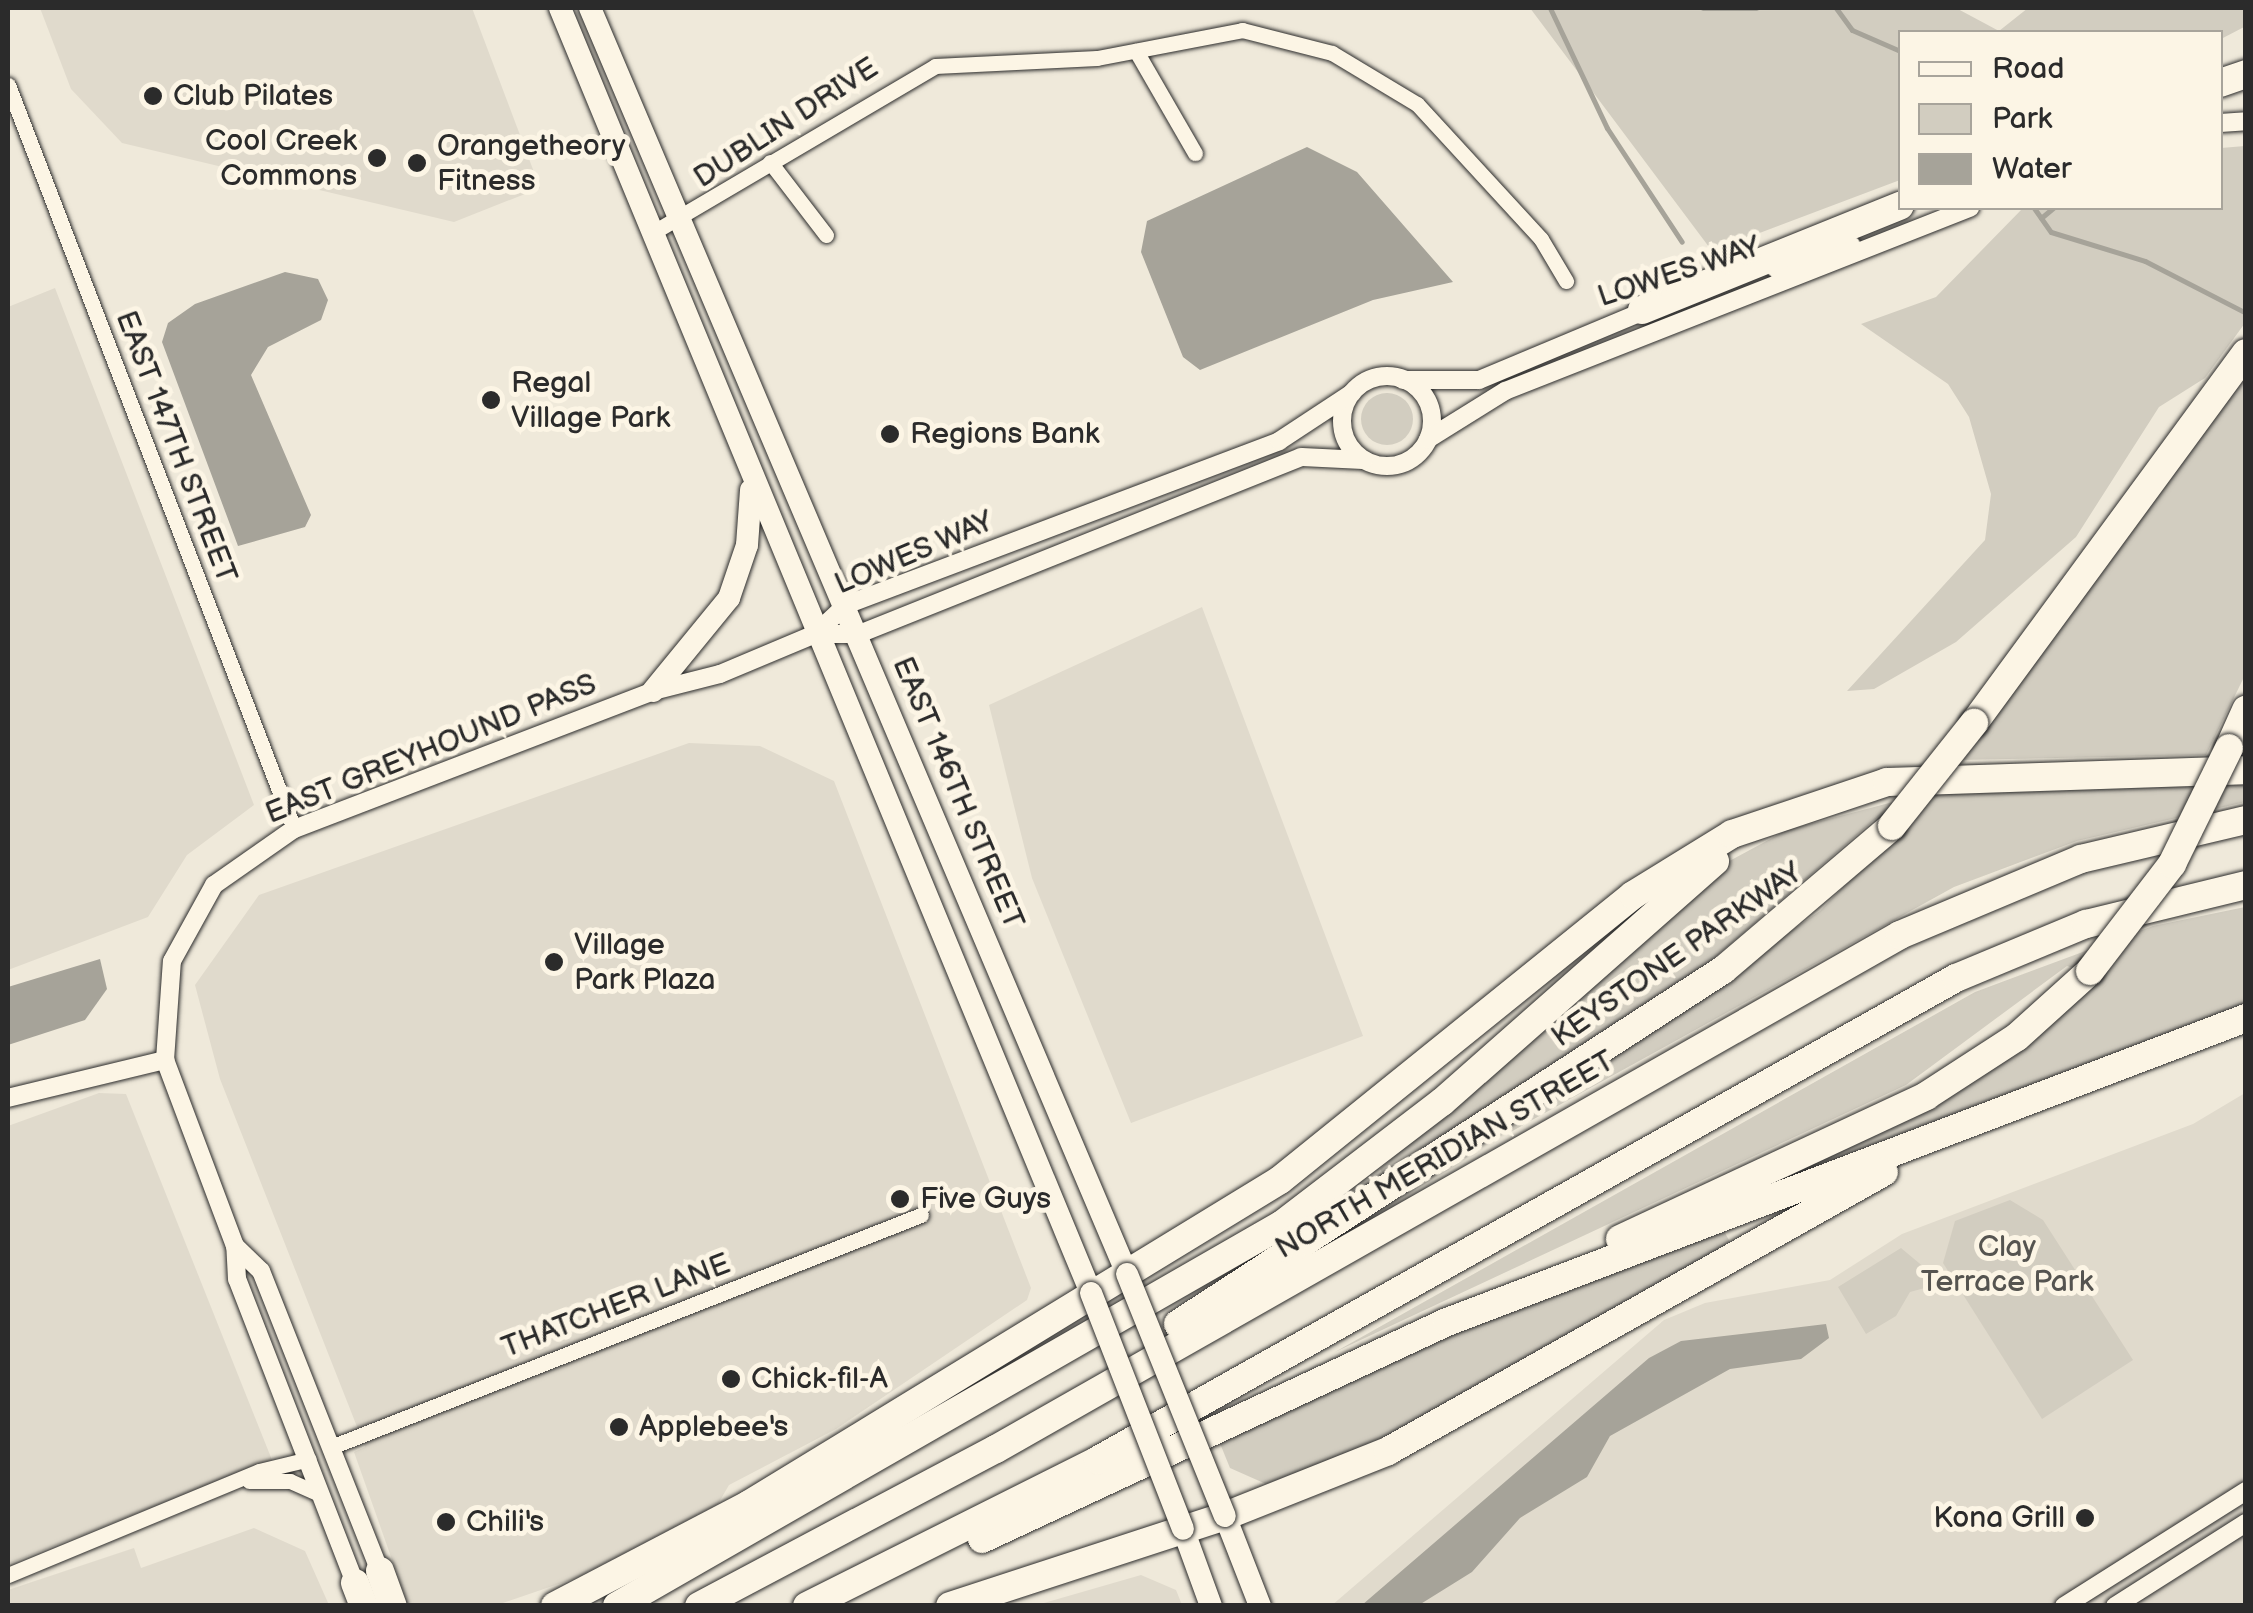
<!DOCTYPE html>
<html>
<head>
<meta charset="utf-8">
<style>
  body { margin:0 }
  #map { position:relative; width:2253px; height:1613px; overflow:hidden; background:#efe9da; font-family:"Balsamiq Sans",sans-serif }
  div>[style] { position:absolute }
  .built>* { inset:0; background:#e0dacc }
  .green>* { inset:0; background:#d2cdc0 }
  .round { border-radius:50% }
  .water>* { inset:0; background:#a6a399 }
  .stream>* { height:5px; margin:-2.5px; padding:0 2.5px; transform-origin:2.5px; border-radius:2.5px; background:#a6a399 }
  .roads { filter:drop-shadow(0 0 2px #2b2b2b) drop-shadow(0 0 2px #2b2b2b) }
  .minor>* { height:15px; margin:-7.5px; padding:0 7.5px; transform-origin:7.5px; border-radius:7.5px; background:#fcf5e5 }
  .tertiary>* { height:18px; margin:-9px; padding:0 9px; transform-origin:9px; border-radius:9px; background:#fcf5e5 }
  .tertiary>.ring { margin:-9px; padding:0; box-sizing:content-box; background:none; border:18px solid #fcf5e5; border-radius:50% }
  .primary>* { height:22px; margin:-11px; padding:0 11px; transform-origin:11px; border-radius:11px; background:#fcf5e5 }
  .motorway>* { height:28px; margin:-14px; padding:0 14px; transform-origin:14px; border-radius:14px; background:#fcf5e5 }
  .bridges { filter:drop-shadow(0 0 2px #2b2b2b) drop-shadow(0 0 2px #2b2b2b) }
  .primary-bridge>* { height:22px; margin:-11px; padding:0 11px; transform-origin:11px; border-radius:11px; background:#fcf5e5 }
  .motorway-bridge>* { height:28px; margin:-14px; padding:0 14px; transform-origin:14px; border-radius:14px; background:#fcf5e5 }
  .dots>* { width:28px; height:28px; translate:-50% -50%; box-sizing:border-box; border:5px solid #fcf5e5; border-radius:50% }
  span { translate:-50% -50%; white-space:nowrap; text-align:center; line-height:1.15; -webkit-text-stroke:10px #fcf5e5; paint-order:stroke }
  .poi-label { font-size:30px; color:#2b2b2b }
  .left { translate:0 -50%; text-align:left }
  .right { translate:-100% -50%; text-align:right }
  .street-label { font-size:30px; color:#2b2b2b }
  .park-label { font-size:30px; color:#555450 }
  .frame { position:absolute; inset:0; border:10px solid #2b2b2b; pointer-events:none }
  .legend { position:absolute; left:1898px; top:30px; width:325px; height:180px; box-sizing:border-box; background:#fcf5e5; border:2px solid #a8a49b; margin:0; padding:12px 18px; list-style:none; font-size:30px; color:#2b2b2b }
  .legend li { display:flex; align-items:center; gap:20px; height:50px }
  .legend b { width:50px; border:2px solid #a8a49b }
</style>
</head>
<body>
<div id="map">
  <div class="built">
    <i style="clip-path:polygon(40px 8px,472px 8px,540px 188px,454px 222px,122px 143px,71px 89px)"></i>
    <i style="clip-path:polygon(55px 288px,254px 805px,187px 855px,148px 917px,8px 970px,8px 307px)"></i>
    <i style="clip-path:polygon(1202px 607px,1363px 1036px,1131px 1123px,1032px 878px,989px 705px)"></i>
    <i style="clip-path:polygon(689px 743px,760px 746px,834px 781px,1031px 1288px,1027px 1300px,836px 1429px,729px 1485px,718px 1504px,576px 1578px,497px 1605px,408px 1605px,354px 1452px,365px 1447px,220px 1079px,195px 985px,259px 895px)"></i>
    <i style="clip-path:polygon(99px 1093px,126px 1094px,272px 1460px,8px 1564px,8px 1126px)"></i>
    <i style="clip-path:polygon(2245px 1093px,2245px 1605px,1331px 1606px,1664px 1320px,1705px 1303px,1830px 1280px,1902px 1234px,2193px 1124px)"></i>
    <i style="clip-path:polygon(254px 1528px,305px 1551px,329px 1605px,8px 1605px,8px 1590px,134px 1548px,141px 1568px)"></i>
    <i style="clip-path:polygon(1141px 1575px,1176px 1590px,1182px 1605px,1037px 1605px)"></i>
  </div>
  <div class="green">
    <i style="clip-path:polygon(1530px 8px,1956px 8px,1999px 31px,2028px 8px,2245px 8px,2246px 26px,2221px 39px,1900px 32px,1900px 180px,1712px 251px)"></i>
    <i style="clip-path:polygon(2245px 146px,2245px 323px,2205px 378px,2159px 407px,2076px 537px,1956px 642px,1874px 689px,1847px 691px,1985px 540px,1991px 494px,1969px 417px,1948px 384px,1861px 324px,1936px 297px,2023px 208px,2220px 208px,2221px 148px)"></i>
    <i style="clip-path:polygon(2245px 369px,2245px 675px,2206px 755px,1959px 760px)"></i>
    <i class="round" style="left:1361px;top:393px;width:52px;height:52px"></i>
    <i style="clip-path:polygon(2245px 783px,2245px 802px,2077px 841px,1954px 887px,1507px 1134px,1502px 1128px,1820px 911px,1921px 806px,1888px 808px,1706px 965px,1385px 1177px,1380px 1169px,1722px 865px,1787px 830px,1946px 788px)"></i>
    <i style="clip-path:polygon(2245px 907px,2245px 1008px,1767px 1187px,1995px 1067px,2098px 976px,2067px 966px,1906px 1085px,1335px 1352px,1975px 992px,2153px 926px)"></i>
    <i style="clip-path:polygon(2010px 1200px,2043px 1220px,2133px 1360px,2042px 1419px,1943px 1263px,1955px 1221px)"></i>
    <i style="clip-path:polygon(1723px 1229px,1732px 1246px,1397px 1435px,1266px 1484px,1230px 1468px,1219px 1441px,1385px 1360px)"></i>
    <i style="clip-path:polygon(1901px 1248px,1943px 1283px,1910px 1292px,1896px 1316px,1866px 1334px,1838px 1287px)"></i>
  </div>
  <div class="water">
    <i style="clip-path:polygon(1307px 147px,1357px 172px,1453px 282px,1373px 300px,1200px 370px,1183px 357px,1141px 252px,1147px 221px)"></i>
    <i style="clip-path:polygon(285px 272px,318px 279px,328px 300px,321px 320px,268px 347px,251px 375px,311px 515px,305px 527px,238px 546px,162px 342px,168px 323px,195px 304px)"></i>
    <i style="clip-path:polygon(100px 959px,107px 989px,85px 1020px,8px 1045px,8px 987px)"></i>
    <i style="clip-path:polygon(1826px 1324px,1829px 1338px,1801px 1359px,1730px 1369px,1610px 1436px,1587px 1477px,1520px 1518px,1472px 1572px,1419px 1605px,1362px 1605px,1649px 1358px,1681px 1341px)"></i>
  </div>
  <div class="stream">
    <i style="left:1550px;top:8px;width:133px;rotate:64.6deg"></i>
    <i style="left:1607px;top:128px;width:136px;rotate:56.7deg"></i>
    <i style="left:1703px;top:8px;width:53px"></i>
    <i style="left:1836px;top:8px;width:27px;rotate:54deg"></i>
    <i style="left:1852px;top:30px;width:52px;rotate:23.6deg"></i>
    <i style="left:2034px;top:208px;width:29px;rotate:55deg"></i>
    <i style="left:2051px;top:232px;width:98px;rotate:17.1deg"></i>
    <i style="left:2145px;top:261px;width:114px;rotate:27.2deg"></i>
    <i style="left:2041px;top:218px;width:16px;rotate:-40deg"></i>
  </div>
  <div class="roads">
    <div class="minor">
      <i style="left:1136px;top:51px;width:118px;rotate:60deg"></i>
      <i style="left:8px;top:85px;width:797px;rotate:68.97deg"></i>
      <i style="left:770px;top:162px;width:92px;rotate:52.5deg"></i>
      <i style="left:652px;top:233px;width:329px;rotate:-30.5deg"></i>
      <i style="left:935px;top:66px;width:162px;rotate:-2.8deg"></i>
      <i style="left:1097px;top:58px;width:148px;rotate:-10.9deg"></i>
      <i style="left:1242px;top:30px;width:93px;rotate:14.3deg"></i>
      <i style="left:1332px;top:53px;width:99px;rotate:31deg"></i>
      <i style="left:1417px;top:104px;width:183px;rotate:47.4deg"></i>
      <i style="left:1541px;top:239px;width:49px;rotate:59.2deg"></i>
      <i style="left:331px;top:1447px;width:634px;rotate:-21.47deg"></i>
      <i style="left:249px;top:1481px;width:41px"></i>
      <i style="left:290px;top:1481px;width:32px;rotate:24deg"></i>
      <i style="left:8px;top:1575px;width:272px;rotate:-22.5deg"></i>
      <i style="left:259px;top:1471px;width:51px;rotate:-13.5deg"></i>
    </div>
    <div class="tertiary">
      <i style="left:2220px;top:123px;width:26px;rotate:-4deg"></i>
      <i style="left:1776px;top:269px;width:79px;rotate:-17.7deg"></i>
      <i class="ring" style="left:1342px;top:376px;width:72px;height:72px"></i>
      <i style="left:1403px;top:380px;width:76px"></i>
      <i style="left:1479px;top:380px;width:186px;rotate:-22.7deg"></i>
      <i style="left:1428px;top:439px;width:91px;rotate:-31.9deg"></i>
      <i style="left:1505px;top:391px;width:500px;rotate:-21.5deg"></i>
      <i style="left:815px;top:634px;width:44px"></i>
      <i style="left:859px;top:634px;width:476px;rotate:-21.8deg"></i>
      <i style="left:1301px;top:457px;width:63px;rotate:2.7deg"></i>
      <i style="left:8px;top:1098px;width:162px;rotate:-13.6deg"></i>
      <i style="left:235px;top:1246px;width:36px;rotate:44deg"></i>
      <i style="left:261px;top:1271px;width:323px;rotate:68.4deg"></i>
      <i style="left:355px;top:1583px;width:326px;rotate:-111.2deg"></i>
      <i style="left:237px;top:1279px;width:33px;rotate:-93deg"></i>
      <i style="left:235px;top:1246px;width:199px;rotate:-110.6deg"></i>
      <i style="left:165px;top:1060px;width:99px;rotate:-86deg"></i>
      <i style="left:172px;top:961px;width:87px;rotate:-61.1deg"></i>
      <i style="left:214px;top:885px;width:98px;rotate:-35deg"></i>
      <i style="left:294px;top:829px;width:385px;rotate:-21deg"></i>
      <i style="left:653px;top:691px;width:69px;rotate:-14.2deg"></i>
      <i style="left:720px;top:674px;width:103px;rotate:-22.8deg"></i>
      <i style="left:815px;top:634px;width:42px;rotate:-43.1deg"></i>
      <i style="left:846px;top:605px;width:463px;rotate:-20.7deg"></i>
      <i style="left:1279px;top:441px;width:87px;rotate:-33.3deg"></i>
      <i style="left:2064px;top:1606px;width:215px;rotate:-32.3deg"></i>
      <i style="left:2115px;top:1606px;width:155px;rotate:-32.4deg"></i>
    </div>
    <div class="primary">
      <i style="left:560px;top:8px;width:1390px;rotate:67.55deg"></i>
      <i style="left:590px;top:8px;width:1375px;rotate:67.01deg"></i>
      <i style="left:653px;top:691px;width:120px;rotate:-50.7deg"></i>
      <i style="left:729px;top:598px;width:56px;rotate:-71.2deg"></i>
      <i style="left:747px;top:545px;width:55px;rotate:-85.8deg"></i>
      <i style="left:1225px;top:1516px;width:97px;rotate:68.7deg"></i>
      <i style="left:1183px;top:1529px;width:82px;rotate:70deg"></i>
    </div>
    <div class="motorway">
      <i style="left:2220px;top:83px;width:28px;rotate:-19deg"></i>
      <i style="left:1642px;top:310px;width:278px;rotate:-22deg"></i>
      <i style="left:1974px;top:723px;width:459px;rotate:-53.7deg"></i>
      <i style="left:2229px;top:748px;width:42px;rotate:-65.9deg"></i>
      <i style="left:1620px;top:1239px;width:338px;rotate:-25deg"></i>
      <i style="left:1926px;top:1096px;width:108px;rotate:-33deg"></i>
      <i style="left:2017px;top:1037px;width:98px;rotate:-42.1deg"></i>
      <i style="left:1178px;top:1324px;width:650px;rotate:-33.01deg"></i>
      <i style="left:1723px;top:970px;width:222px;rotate:-40.4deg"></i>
      <i style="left:982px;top:1539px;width:513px;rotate:-25.02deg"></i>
      <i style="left:1447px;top:1322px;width:855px;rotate:-20.83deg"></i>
      <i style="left:380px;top:1571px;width:37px;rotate:70deg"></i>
      <i style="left:355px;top:1583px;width:25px;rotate:69deg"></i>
      <i style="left:555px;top:1606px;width:218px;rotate:-27.6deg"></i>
      <i style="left:748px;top:1505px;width:623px;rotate:-31.42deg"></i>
      <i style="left:1280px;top:1180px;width:454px;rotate:-38.9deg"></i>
      <i style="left:1633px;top:895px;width:116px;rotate:-31.6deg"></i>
      <i style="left:1732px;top:834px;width:163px;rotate:-18.5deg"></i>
      <i style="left:1887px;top:782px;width:359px;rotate:-1.9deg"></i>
      <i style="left:617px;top:1606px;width:766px;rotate:-29.85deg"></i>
      <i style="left:1281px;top:1225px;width:203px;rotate:-37.4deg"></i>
      <i style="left:1442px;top:1102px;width:364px;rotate:-41.4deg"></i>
      <i style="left:699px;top:1606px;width:336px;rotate:-27.9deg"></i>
      <i style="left:996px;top:1449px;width:1040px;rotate:-29.62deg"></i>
      <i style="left:1900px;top:935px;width:196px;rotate:-22.8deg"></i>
      <i style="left:2081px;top:859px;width:170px;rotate:-13.3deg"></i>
      <i style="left:807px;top:1606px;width:326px;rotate:-26.6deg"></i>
      <i style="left:1098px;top:1460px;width:984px;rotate:-29.33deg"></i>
      <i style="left:1956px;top:978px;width:141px;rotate:-22.6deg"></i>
      <i style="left:2086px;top:924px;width:165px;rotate:-13.7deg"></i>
      <i style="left:950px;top:1606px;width:289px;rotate:-18.1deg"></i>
      <i style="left:1225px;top:1516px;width:175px;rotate:-21.7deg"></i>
      <i style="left:1388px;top:1451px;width:569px;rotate:-29.36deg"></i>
    </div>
  </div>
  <div class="bridges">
    <div class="primary-bridge">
      <i style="left:1127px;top:1274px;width:261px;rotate:68deg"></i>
      <i style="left:1091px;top:1293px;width:253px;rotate:68.7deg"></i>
    </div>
    <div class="motorway-bridge">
      <i style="left:1892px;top:826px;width:132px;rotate:-51.5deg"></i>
      <i style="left:2090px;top:971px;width:135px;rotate:-52.5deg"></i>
      <i style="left:2172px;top:864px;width:129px;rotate:-63.8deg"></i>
    </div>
  </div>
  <div class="dots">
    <i style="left:153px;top:96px;background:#2b2b2b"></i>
    <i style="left:377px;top:158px;background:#2b2b2b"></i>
    <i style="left:417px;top:163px;background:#2b2b2b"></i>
    <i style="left:491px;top:400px;background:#2b2b2b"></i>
    <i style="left:890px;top:434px;background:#2b2b2b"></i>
    <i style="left:554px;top:962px;background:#2b2b2b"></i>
    <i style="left:900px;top:1199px;background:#2b2b2b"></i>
    <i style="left:731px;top:1379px;background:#2b2b2b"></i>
    <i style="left:619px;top:1427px;background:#2b2b2b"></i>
    <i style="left:2085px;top:1518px;background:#2b2b2b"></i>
    <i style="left:446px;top:1522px;background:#2b2b2b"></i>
  </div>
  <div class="poi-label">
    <span class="left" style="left:173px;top:96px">Club Pilates</span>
    <span class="right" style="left:357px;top:158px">Cool Creek<br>Commons</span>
    <span class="left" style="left:437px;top:163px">Orangetheory<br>Fitness</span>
    <span class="left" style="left:511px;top:400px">Regal<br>Village Park</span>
    <span class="left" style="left:910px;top:434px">Regions Bank</span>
    <span class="left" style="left:574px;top:962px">Village<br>Park Plaza</span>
    <span class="left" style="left:920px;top:1199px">Five Guys</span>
    <span class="left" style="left:751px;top:1379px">Chick-fil-A</span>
    <span class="left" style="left:639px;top:1427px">Applebee's</span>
    <span class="right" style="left:2065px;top:1518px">Kona Grill</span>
    <span class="left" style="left:466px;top:1522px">Chili's</span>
  </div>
  <div class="street-label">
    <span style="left:786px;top:123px;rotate:-33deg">DUBLIN DRIVE</span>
    <span style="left:1679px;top:272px;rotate:-18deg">LOWES WAY</span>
    <span style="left:176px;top:447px;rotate:69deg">EAST 147TH STREET</span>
    <span style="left:914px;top:553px;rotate:-23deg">LOWES WAY</span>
    <span style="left:431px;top:749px;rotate:-22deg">EAST GREYHOUND PASS</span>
    <span style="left:958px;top:793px;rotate:67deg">EAST 146TH STREET</span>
    <span style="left:1677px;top:955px;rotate:-35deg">KEYSTONE PARKWAY</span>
    <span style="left:1445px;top:1155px;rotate:-30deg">NORTH MERIDIAN STREET</span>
    <span style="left:616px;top:1306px;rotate:-21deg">THATCHER LANE</span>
  </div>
  <div class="park-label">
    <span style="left:2007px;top:1264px">Clay<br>Terrace Park</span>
  </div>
  <div class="frame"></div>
  <ul class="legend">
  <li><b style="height:12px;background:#fcf5e5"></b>Road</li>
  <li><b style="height:28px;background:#d2cdc0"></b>Park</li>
  <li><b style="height:28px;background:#a6a399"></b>Water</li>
  </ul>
</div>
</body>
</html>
